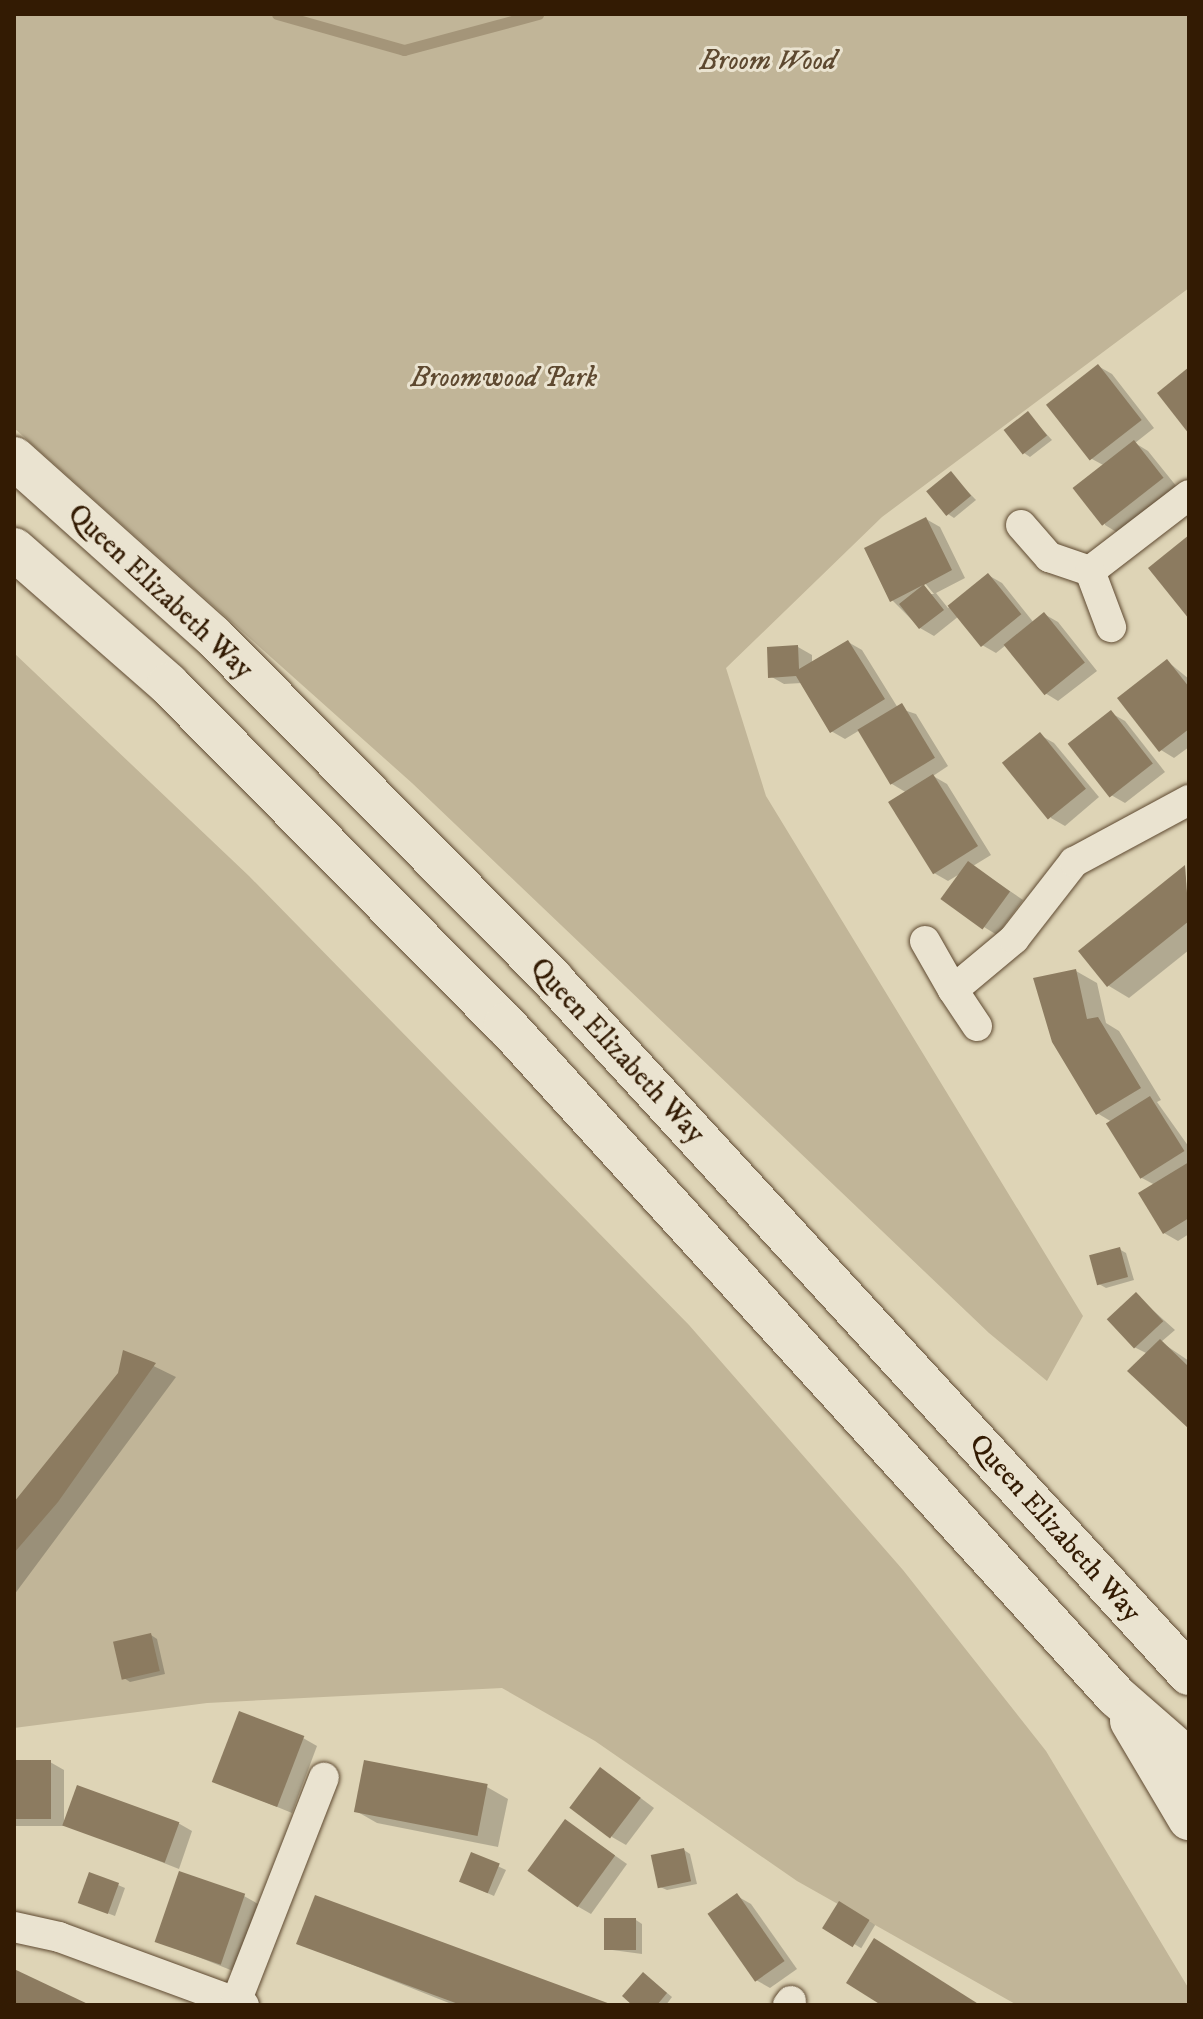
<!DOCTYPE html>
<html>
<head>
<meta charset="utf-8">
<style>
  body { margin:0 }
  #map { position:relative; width:1203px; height:2019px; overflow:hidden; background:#ded4b6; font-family:"IM FELL DW Pica",serif }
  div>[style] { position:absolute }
  .green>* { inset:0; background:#c1b598 }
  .shadow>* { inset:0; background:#0003; transform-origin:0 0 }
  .stream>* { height:11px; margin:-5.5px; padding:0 5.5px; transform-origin:5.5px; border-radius:5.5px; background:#a49579 }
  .building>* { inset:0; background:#8c7b60; transform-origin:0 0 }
  .roads { filter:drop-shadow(0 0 2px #5e4930) drop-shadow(0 0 2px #5e4930) }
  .street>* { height:30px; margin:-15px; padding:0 15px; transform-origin:15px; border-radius:15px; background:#eae3d0 }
  .secondary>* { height:42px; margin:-21px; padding:0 21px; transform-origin:21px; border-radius:21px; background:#eae3d0 }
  span { translate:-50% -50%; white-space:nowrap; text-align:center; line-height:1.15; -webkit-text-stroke:6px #eae3d0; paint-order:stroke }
  .park-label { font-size:28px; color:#5e4930; font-style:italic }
  .street-label { font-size:28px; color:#331b03 }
  .frame { position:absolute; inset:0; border:16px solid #331b03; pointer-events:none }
</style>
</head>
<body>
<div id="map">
  <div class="green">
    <i style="clip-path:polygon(14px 14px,1189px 14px,1189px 288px,882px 517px,726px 668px,766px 796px,1083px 1316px,1047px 1381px,989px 1333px,412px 783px,14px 428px)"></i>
    <i style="clip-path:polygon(14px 653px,249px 876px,689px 1325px,903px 1570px,1046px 1751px,1189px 1989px,1189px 2005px,1017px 2005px,797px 1881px,595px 1741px,502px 1688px,207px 1703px,14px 1728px)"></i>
  </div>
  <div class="shadow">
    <i style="clip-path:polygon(1098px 366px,1112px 374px,1154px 428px,1135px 443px,1148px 451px,1177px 487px,1118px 533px,1105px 525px,1105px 466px,1092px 459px)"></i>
    <i style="clip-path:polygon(1028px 414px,1052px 440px,1030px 457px,1024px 453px)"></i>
    <i style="clip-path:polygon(951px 474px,976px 500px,954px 518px,948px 514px)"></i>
    <i style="clip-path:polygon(evenodd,926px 519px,940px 527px,965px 578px,936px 593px,948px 608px,988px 575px,1002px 583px,1034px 623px,1044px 614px,1058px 622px,1097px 671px,1058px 701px,1045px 693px,1006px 645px,996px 653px,982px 645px,959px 616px,934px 636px,920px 628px,892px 600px,926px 519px,919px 576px,934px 594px,929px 594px,919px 576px)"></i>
    <i style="clip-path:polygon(848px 642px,862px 650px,898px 708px,916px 714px,948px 766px,933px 776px,947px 784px,991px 855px,973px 866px,1023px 900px,997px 935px,984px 927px,963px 872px,948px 881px,934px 873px,907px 793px,892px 784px,860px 730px,845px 739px,831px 731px,802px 683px,784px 684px,770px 676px,798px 647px,812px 655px,812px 664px)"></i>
    <i style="clip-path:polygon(1167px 661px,1189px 679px,1189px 747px,1174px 758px,1161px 750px)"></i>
    <i style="clip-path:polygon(1111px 713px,1125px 721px,1165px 772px,1125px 803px,1111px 795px)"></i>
    <i style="clip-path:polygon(1040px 735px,1054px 743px,1099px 797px,1065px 826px,1051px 818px)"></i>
    <i style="clip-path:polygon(1185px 867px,1189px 950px,1129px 998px,1109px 986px,1080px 951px)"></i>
    <i style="clip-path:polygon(1076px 971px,1097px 983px,1106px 1023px,1119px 1031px,1161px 1100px,1157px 1102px,1189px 1147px,1189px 1234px,1178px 1241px,1164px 1233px,1155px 1185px,1140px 1177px,1112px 1122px,1097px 1113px)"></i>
    <i style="clip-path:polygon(1119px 1249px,1126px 1253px,1134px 1280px,1106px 1288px,1099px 1284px)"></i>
    <i style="clip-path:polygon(1136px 1295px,1175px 1330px,1161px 1342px,1189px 1361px,1189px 1426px,1148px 1354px,1134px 1347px)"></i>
    <i style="clip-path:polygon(125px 1352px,176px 1377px,14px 1595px,14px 1505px,120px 1374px)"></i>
    <i style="clip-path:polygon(151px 1635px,157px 1639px,165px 1674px,130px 1682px,124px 1678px)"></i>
    <i style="clip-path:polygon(303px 1738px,317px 1746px,292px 1813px,214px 1781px)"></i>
    <i style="clip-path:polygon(14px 1762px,50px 1762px,64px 1770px,64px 1826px,14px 1826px)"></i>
    <i style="clip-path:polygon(614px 1778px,654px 1808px,626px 1845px,612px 1837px)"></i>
    <i style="clip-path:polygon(487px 1787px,508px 1799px,498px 1847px,377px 1823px,356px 1811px)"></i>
    <i style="clip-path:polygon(566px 1821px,627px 1864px,591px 1914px,577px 1906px)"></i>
    <i style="clip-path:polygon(178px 1823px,192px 1831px,179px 1869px,65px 1824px)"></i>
    <i style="clip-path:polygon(684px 1850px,690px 1854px,697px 1884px,667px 1890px,660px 1887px)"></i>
    <i style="clip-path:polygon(472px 1854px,506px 1870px,494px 1896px,467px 1884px)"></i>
    <i style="clip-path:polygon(118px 1885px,125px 1888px,115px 1916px,86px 1905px)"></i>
    <i style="clip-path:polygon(244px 1896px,258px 1904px,233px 1971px,156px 1940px)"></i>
    <i style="clip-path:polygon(737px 1896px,751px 1904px,797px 1969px,770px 1988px,756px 1980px)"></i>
    <i style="left:840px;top:1904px;width:41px;height:27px;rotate:31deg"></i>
    <i style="clip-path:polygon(636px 1920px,642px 1924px,642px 1954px,605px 1949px)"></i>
    <i style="clip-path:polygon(298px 1943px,608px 2005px,454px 2005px)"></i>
    <i style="clip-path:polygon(649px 1978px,672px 1997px,666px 2005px,636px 2005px)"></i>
  </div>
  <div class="stream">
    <i style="left:277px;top:14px;width:132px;rotate:15.8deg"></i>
    <i style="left:404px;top:50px;width:139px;rotate:-15deg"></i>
  </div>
  <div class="building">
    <i style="left:1098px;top:364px;width:71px;height:66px;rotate:52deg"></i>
    <i style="clip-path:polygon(1189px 367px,1189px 434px,1157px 393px)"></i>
    <i style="left:1028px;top:411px;width:31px;height:31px;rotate:52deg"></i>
    <i style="left:1134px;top:440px;width:48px;height:78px;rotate:52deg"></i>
    <i style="left:951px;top:471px;width:32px;height:32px;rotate:51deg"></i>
    <i style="clip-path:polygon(926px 517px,952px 570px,924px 585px,944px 610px,919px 629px,899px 604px,923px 585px,890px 602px,864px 548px)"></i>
    <i style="clip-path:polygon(1189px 535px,1189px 619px,1148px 568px)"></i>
    <i style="left:988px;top:573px;width:53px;height:52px;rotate:51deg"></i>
    <i style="left:1044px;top:612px;width:65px;height:52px;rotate:51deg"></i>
    <i style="clip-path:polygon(848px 640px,885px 699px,830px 733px,796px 676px,768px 678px,767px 647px,798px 645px,799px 669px)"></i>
    <i style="clip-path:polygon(1167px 659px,1189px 687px,1189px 729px,1159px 752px,1117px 698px)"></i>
    <i style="left:902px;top:703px;width:64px;height:52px;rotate:59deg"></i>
    <i style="left:1111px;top:710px;width:68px;height:55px;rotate:52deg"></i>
    <i style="left:1040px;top:732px;width:73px;height:49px;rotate:51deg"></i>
    <i style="left:933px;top:774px;width:85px;height:53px;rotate:58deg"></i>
    <i style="left:968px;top:861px;width:52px;height:47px;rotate:36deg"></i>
    <i style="clip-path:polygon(1185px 865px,1189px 921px,1107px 987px,1078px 951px)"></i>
    <i style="clip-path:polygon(1076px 969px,1087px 1019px,1098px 1017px,1141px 1088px,1096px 1115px,1052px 1042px,1033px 978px)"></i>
    <i style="left:1150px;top:1096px;width:65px;height:52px;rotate:58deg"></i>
    <i style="clip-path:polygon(1189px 1162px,1189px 1218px,1163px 1234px,1138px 1193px)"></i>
    <i style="left:1120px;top:1247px;width:31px;height:32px;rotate:75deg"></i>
    <i style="left:1136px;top:1292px;width:40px;height:40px;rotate:47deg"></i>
    <i style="clip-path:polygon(1160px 1339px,1189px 1367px,1189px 1429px,1127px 1371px)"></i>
    <i style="clip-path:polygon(123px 1350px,156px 1363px,58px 1502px,14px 1553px,14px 1502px,118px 1373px)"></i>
    <i style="left:151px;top:1633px;width:39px;height:39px;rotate:77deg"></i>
    <i style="left:239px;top:1711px;width:70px;height:76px;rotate:21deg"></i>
    <i style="left:14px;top:1760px;width:37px;height:59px"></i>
    <i style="left:364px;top:1760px;width:126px;height:53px;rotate:11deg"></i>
    <i style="left:600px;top:1767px;width:51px;height:51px;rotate:37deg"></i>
    <i style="left:77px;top:1785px;width:109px;height:43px;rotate:20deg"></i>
    <i style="left:565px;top:1819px;width:62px;height:64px;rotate:36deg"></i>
    <i style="left:684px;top:1848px;width:34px;height:34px;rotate:78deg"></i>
    <i style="left:471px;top:1852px;width:31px;height:32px;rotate:22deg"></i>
    <i style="left:179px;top:1871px;width:70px;height:75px;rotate:19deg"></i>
    <i style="left:89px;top:1872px;width:32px;height:33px;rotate:20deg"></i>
    <i style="left:737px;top:1893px;width:83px;height:36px;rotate:55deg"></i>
    <i style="clip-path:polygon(315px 1895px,613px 2005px,461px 2005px,296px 1944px)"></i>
    <i style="left:839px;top:1901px;width:36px;height:32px;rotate:32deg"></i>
    <i style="left:604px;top:1918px;width:32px;height:32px"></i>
    <i style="clip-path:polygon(874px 1938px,980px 2005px,881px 2005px,846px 1983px)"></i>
    <i style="clip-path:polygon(14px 1969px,90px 2005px,14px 2005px)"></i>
    <i style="clip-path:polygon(643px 1972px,667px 1993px,657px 2005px,632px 2005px,622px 1996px)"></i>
  </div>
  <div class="roads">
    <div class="street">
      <i style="left:1021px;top:525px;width:43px;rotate:48.8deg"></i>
      <i style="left:1049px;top:557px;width:43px;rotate:18.9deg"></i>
      <i style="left:1090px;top:571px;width:125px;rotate:-37.5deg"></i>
      <i style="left:1090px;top:571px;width:60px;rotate:69.4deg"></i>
      <i style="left:925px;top:941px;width:56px;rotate:60.3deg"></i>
      <i style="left:977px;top:1026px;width:43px;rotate:-123.7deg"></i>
      <i style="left:953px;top:990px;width:80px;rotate:-39.9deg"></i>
      <i style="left:1014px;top:939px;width:98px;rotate:-52.1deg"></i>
      <i style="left:1074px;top:862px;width:131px;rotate:-28.3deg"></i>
      <i style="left:14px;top:1927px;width:46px;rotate:12.5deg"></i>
      <i style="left:59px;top:1937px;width:197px;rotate:20.2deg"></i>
      <i style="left:236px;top:2002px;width:241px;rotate:-68.6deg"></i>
      <i style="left:788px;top:2005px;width:5px;rotate:-53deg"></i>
    </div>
    <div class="secondary">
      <i style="left:14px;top:458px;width:266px;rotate:41.8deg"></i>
      <i style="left:212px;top:635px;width:484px;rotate:45.3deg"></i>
      <i style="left:552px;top:979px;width:943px;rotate:47.49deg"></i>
      <i style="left:14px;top:549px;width:205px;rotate:41.2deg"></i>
      <i style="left:168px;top:684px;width:479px;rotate:45.3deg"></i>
      <i style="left:505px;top:1024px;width:908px;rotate:47.72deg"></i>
      <i style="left:1116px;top:1696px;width:97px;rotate:41.2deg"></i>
      <i style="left:1131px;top:1721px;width:114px;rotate:59.4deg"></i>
    </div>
  </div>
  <div class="park-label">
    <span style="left:768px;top:61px">Broom Wood</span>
    <span style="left:504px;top:378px">Broomwood Park</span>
  </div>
  <div class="street-label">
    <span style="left:160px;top:592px;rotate:43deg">Queen Elizabeth Way</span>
    <span style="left:617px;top:1051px;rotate:47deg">Queen Elizabeth Way</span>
    <span style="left:1055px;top:1528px;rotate:48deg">Queen Elizabeth Way</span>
  </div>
  <div class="frame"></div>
</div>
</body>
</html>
